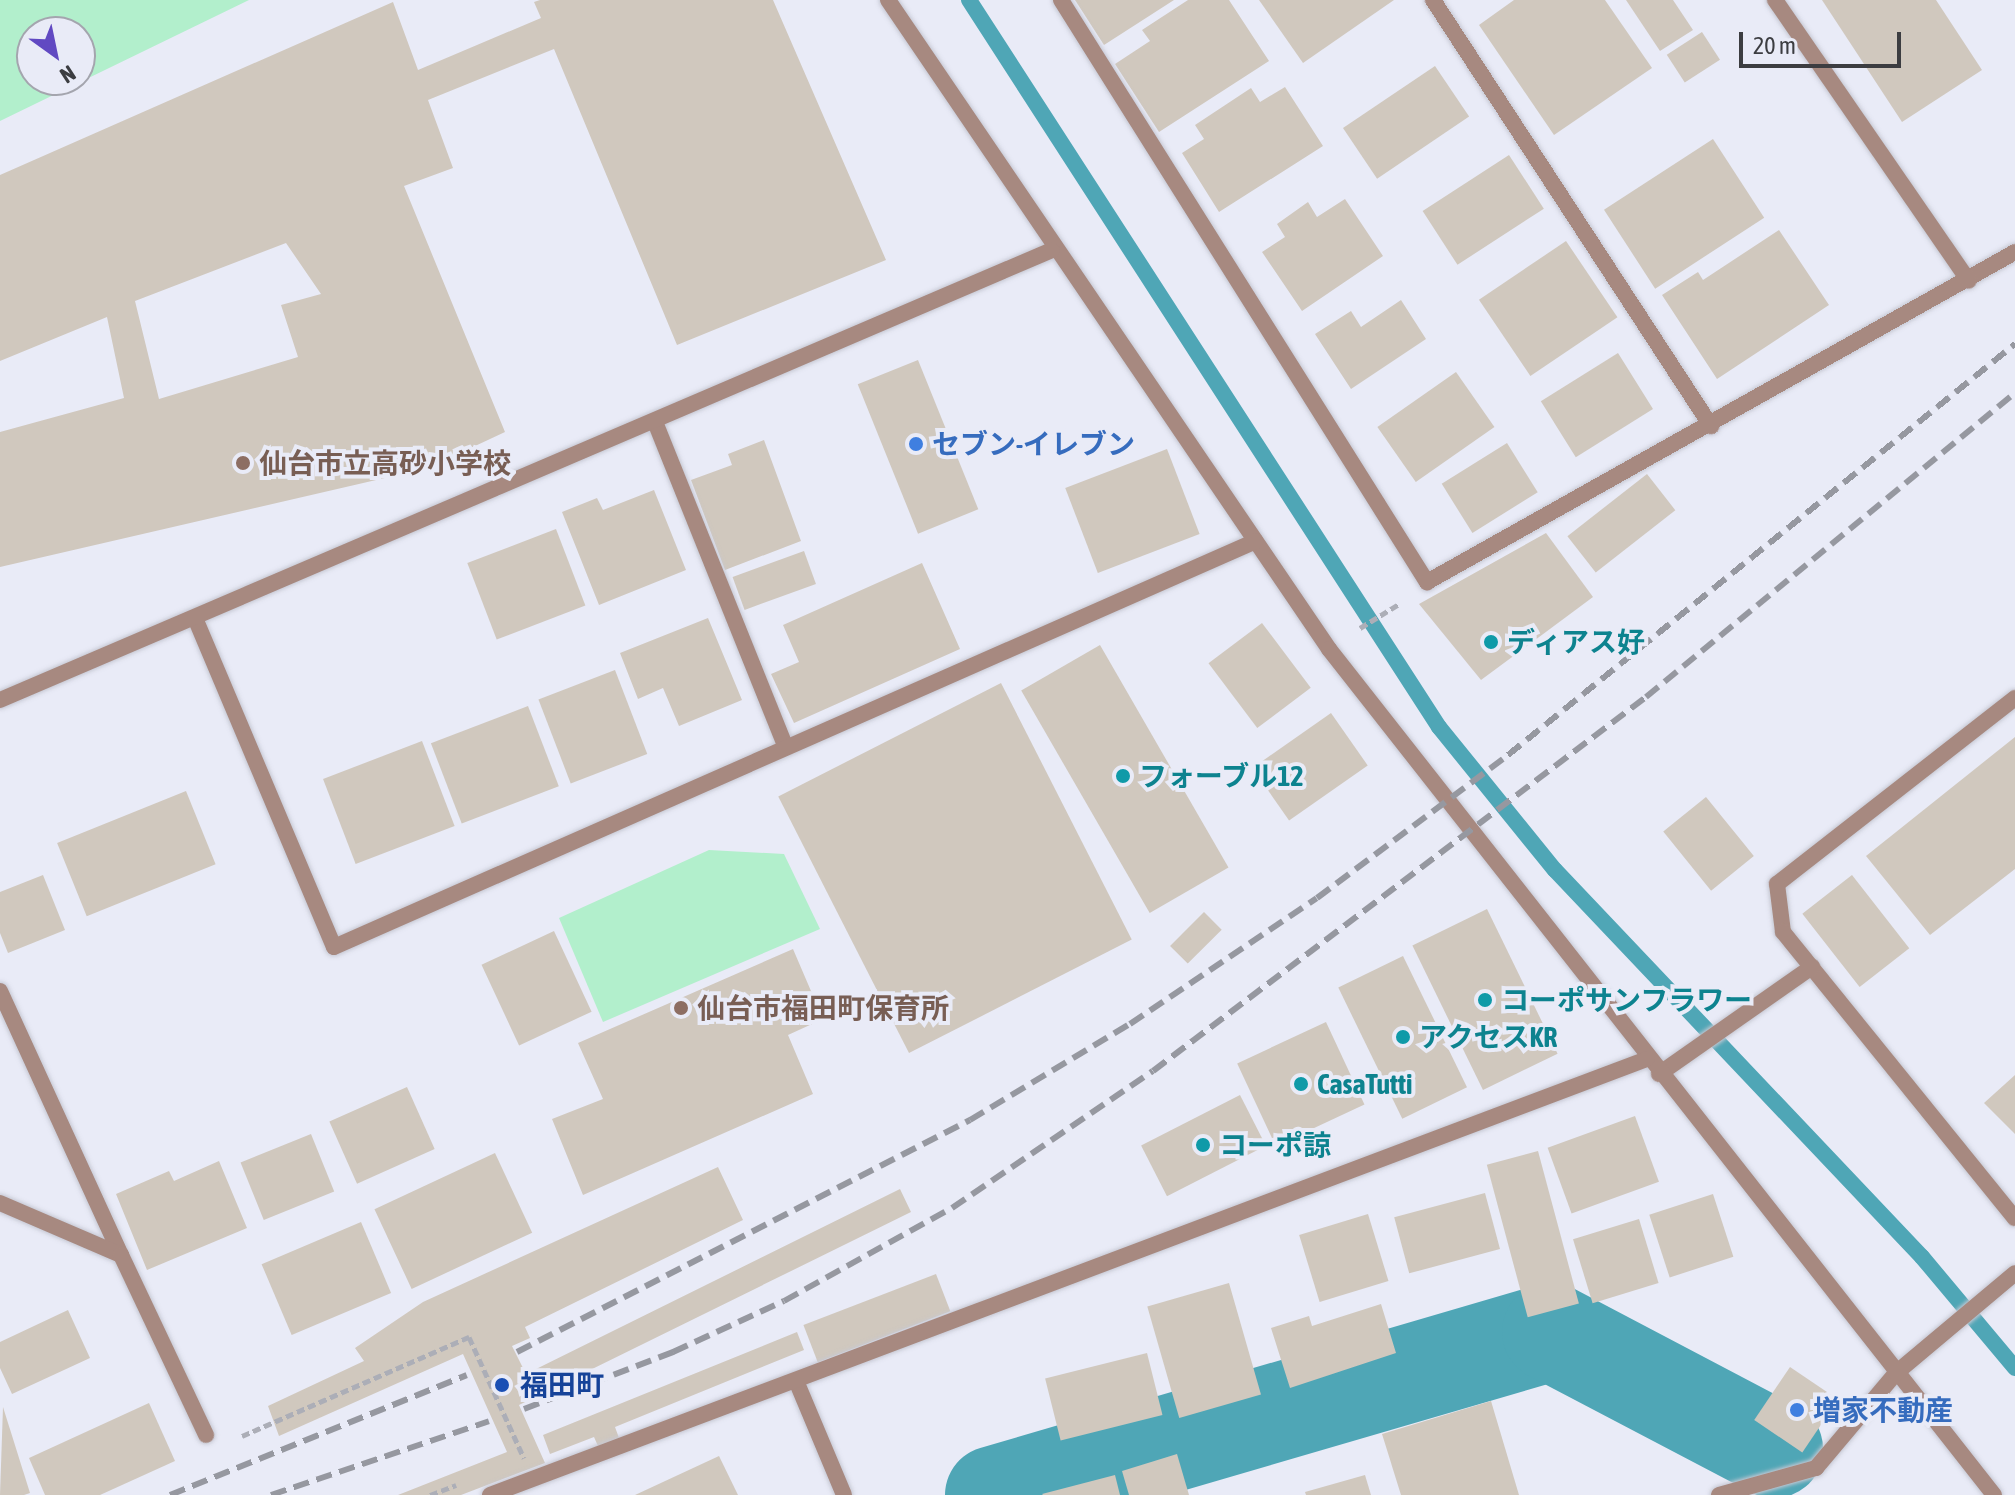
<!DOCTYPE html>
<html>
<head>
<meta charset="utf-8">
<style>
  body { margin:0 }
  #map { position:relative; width:2015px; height:1495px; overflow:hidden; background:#e9ebf7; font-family:"Asap Condensed","Noto Sans JP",sans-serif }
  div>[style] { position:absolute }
  .green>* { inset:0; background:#b2efcc }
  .stream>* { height:16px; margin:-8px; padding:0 8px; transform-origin:8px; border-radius:8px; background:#4fa6b6 }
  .river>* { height:98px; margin:-49px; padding:0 49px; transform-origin:49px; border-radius:49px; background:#4fa6b6 }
  .building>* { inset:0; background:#d0c8be; transform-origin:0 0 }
  .path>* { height:5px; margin-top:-2.5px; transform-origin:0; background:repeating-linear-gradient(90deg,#acaeb7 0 8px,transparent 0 12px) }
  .roads { filter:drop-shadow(0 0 2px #c6c8d3) drop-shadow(0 0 2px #c6c8d3) }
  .lane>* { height:16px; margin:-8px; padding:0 8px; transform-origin:8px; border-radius:8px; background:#a78980 }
  .street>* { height:16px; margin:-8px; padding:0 8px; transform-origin:8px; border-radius:8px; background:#a78980 }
  .rail>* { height:6px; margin-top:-3px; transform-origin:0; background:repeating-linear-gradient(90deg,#9698a0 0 16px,transparent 0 24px) }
  .path-bridge>* { height:5px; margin-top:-2.5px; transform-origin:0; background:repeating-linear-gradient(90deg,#acaeb7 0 8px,transparent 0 12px) }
  .dots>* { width:22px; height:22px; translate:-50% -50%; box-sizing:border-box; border:4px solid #e9ebf7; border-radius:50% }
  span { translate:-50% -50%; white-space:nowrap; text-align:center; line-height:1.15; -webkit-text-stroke:8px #e9ebf7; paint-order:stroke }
  .shop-label { font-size:28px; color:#366cbe; font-weight:700 }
  .left { translate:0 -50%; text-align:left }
  .education-label { font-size:28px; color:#785e54; font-weight:700 }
  .culture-label { font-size:28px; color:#0d838f; font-weight:700 }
  .transit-label { font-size:28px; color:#164399; font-weight:700 }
  .north { position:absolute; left:16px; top:16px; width:80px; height:80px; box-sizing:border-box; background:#e9ebf7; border:2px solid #a4a5ae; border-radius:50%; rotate:147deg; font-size:22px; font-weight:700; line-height:32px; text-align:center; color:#3c3d41 }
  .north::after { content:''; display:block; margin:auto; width:28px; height:36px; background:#6149c2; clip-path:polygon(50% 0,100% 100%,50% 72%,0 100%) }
  .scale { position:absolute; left:1739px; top:32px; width:162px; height:36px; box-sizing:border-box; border:4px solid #3c3d41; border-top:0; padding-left:10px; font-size:24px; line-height:28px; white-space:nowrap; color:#3c3d41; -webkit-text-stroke:6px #e9ebf7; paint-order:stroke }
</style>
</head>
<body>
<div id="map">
  <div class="green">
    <i style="clip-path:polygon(evenodd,0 0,249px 0,0 121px,0 0,80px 32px,80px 80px,32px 80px,32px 32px,80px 32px)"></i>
    <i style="clip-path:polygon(709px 850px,784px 854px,820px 929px,603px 1022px,559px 918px)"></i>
  </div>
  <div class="stream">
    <i style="left:969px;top:0;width:866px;rotate:57.12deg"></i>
    <i style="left:1439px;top:727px;width:184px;rotate:51deg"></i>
    <i style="left:1555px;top:870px;width:533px;rotate:46.52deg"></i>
    <i style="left:1922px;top:1257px;width:145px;rotate:50deg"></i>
  </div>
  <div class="river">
    <i style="left:994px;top:1495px;width:580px;rotate:-16.31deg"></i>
    <i style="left:1551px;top:1332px;width:252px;rotate:27.7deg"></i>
  </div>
  <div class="building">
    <i style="clip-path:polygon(evenodd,540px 0,773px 0,886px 260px,677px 345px,554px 49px,428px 100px,453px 168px,404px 186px,505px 432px,428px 468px,0 567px,0 432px,124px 398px,107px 317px,0 361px,0 175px,393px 2px,418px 70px,541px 18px,534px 2px,540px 0,286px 243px,321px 294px,281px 305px,298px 357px,159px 399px,135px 301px,286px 243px)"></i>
    <i style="clip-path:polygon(1075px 0,1174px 0,1104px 45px)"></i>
    <i style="clip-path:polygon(1188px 0,1229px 0,1269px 61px,1159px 132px,1115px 64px,1150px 41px,1142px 30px)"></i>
    <i style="clip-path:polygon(1259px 0,1394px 0,1303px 63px)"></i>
    <i style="clip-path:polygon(1514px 0,1605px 0,1652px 68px,1554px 135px,1479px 25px)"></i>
    <i style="clip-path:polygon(1626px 0,1673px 0,1693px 30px,1660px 51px)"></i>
    <i style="clip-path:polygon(1822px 0,1936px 0,1982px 70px,1902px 122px)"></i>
    <i style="left:1702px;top:32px;width:33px;height:42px;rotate:57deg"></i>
    <i style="left:1435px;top:66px;width:61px;height:111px;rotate:56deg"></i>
    <i style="clip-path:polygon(1285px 87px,1323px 146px,1219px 212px,1182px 153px,1204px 139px,1195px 125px,1251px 88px,1260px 102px)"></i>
    <i style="left:1713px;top:139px;width:94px;height:130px;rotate:57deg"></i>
    <i style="left:1509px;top:155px;width:64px;height:103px;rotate:57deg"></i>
    <i style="clip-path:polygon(1345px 199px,1383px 256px,1302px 311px,1262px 252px,1285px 237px,1277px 224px,1308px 202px,1317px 217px)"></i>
    <i style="clip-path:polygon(1779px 230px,1829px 305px,1717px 379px,1662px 295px,1698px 272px,1703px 280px)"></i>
    <i style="left:1566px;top:241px;width:92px;height:105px;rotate:56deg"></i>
    <i style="clip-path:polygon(1401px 300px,1426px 339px,1351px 389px,1315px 334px,1351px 311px,1361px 327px)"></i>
    <i style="left:1618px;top:353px;width:66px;height:91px;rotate:58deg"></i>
    <i style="left:918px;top:360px;width:161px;height:65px;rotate:68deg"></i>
    <i style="left:1456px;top:372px;width:67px;height:96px;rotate:55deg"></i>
    <i style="clip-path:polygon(764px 440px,801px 541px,725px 570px,691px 480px,732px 465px,728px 454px)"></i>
    <i style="left:1507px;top:443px;width:58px;height:77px;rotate:58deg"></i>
    <i style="left:1167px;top:449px;width:91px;height:109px;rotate:69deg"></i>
    <i style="left:1647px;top:474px;width:46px;height:101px;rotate:52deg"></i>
    <i style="clip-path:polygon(654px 490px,686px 570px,599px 605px,562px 512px,597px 498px,603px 510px)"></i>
    <i style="left:556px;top:529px;width:82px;height:95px;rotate:69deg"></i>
    <i style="clip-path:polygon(1546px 533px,1593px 597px,1481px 680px,1419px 604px)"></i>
    <i style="left:804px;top:551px;width:35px;height:76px;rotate:70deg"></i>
    <i style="clip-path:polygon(922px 563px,960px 649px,794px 723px,771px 674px,799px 662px,783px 625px)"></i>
    <i style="clip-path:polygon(708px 618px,742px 700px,679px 726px,663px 688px,638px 699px,620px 653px)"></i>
    <i style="left:1262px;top:623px;width:81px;height:67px;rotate:53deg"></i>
    <i style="left:1100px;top:645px;width:257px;height:91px;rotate:60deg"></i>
    <i style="left:615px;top:670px;width:90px;height:82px;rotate:69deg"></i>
    <i style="left:1001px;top:683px;width:288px;height:250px;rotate:63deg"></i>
    <i style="left:528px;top:706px;width:86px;height:104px;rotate:69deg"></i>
    <i style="left:1331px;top:713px;width:64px;height:96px;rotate:55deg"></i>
    <i style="clip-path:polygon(2015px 737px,2015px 869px,1930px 935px,1866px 856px)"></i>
    <i style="left:422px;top:741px;width:91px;height:106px;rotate:69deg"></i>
    <i style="left:186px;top:791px;width:79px;height:139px;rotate:68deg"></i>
    <i style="left:1706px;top:797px;width:76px;height:55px;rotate:51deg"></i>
    <i style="clip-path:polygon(43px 875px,65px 930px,8px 953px,0 933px,0 892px)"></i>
    <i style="left:1852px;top:875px;width:93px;height:63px;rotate:52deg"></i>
    <i style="left:1487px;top:909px;width:161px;height:83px;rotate:64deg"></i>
    <i style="left:1204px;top:912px;width:25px;height:48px;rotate:45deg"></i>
    <i style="left:554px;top:931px;width:89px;height:80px;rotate:65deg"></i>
    <i style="clip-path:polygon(793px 949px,823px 1019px,788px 1035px,813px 1094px,583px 1195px,552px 1119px,603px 1099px,578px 1043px)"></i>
    <i style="left:1403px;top:956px;width:146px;height:72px;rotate:64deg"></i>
    <i style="left:1326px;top:1022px;width:91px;height:98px;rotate:65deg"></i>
    <i style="clip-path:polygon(2015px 1075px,2015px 1134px,1984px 1103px)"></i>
    <i style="left:407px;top:1087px;width:68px;height:85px;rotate:66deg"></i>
    <i style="left:1240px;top:1095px;width:57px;height:111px;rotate:63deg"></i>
    <i style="left:1635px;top:1116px;width:70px;height:93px;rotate:70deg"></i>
    <i style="left:311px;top:1134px;width:62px;height:76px;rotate:68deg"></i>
    <i style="left:1538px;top:1151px;width:158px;height:53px;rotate:75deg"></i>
    <i style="left:495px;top:1153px;width:88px;height:133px;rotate:65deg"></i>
    <i style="clip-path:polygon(219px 1161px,247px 1228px,147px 1270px,116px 1194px,169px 1171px,174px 1181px)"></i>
    <i style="clip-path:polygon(718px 1167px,743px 1220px,525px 1327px,530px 1338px,512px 1346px,526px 1374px,900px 1189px,911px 1212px,519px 1405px,545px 1463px,461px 1495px,398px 1495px,507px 1452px,463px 1354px,279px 1436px,268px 1406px,364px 1361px,355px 1348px,423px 1302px)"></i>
    <i style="left:1485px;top:1193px;width:58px;height:94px;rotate:75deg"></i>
    <i style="left:1713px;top:1194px;width:66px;height:67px;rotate:72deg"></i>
    <i style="left:1368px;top:1214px;width:70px;height:72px;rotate:73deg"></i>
    <i style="left:1639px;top:1219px;width:67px;height:69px;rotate:73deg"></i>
    <i style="left:361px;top:1222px;width:77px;height:108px;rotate:67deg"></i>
    <i style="left:936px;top:1274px;width:40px;height:142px;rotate:69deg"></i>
    <i style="left:1229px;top:1283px;width:116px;height:85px;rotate:74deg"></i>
    <i style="clip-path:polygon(1381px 1304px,1396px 1353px,1290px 1388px,1271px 1328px,1309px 1316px,1312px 1326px)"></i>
    <i style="clip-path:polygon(68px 1310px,90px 1358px,12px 1394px,0 1368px,0 1342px)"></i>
    <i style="clip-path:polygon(797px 1332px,804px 1350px,615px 1427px,619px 1438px,598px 1446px,594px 1437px,550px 1454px,543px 1435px)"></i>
    <i style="left:1147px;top:1353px;width:64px;height:105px;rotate:76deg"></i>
    <i style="left:1790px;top:1367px;width:58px;height:64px;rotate:34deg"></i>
    <i style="clip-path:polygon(1491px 1401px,1519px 1495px,1401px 1495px,1382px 1434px)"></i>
    <i style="clip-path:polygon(149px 1403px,175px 1461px,100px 1495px,45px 1495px,29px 1458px)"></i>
    <i style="clip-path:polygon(3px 1407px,30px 1493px,24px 1495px,0 1495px)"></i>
    <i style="clip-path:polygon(1177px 1454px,1189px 1495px,1129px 1495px,1122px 1471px)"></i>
    <i style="clip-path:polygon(719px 1456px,738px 1495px,635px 1495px)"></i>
    <i style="clip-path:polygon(1115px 1475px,1120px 1495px,1043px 1495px,1042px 1494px)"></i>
    <i style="clip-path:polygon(1365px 1475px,1371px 1495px,1306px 1495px,1305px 1492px)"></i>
  </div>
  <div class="path">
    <i style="left:1360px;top:628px;width:46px;rotate:-31.6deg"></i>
    <i style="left:242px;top:1436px;width:248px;rotate:-23.6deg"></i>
    <i style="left:430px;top:1495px;width:28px;rotate:-21deg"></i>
  </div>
  <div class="roads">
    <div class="lane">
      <i style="left:655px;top:422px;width:348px;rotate:68.1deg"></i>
      <i style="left:2015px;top:698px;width:302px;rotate:142deg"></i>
      <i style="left:1777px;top:884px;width:48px;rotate:82.9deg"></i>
      <i style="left:1783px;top:932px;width:368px;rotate:51deg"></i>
      <i style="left:1659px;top:1074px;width:187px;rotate:-35deg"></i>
    </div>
    <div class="street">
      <i style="left:888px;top:0;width:785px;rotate:55.8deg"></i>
      <i style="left:1329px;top:649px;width:1076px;rotate:51.83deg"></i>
      <i style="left:1061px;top:0;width:688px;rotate:57.84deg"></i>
      <i style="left:1427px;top:582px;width:674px;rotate:-29.3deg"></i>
      <i style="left:1433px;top:0;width:509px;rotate:56.87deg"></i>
      <i style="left:1775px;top:0;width:341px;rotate:55.4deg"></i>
      <i style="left:195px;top:618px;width:357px;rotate:67.1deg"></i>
      <i style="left:334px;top:947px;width:1007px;rotate:-23.77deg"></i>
      <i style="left:0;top:700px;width:1144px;rotate:-23.16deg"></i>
      <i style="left:0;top:991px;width:290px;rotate:65.4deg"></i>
      <i style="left:0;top:1203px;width:132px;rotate:23.3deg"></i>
      <i style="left:121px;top:1255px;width:199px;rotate:64.7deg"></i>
      <i style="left:797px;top:1383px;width:121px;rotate:67.2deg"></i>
      <i style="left:490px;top:1495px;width:1236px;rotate:-20.65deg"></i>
      <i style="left:1719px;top:1495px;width:101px;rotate:-15.6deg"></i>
      <i style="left:1816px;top:1468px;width:124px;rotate:-49.9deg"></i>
      <i style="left:1896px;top:1373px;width:155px;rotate:-40deg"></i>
    </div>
  </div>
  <div class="rail">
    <i style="left:517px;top:1352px;width:509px;rotate:-27.12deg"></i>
    <i style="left:970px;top:1120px;width:187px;rotate:-31deg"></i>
    <i style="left:1130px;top:1024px;width:225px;rotate:-34deg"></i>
    <i style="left:1317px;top:898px;width:239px;rotate:-36.8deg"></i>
    <i style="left:1508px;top:755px;width:653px;rotate:-39.03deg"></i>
    <i style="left:524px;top:1409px;width:160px;rotate:-20.9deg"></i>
    <i style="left:673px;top:1352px;width:122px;rotate:-24.7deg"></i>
    <i style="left:784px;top:1301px;width:192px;rotate:-29deg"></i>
    <i style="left:952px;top:1208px;width:243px;rotate:-34.3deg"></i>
    <i style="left:1153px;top:1071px;width:619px;rotate:-37.18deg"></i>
    <i style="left:1646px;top:697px;width:478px;rotate:-39.5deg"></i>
    <i style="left:170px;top:1495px;width:320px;rotate:-22deg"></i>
    <i style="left:271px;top:1495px;width:230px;rotate:-18.7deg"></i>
  </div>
  <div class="path-bridge">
    <i style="left:469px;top:1337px;width:133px;rotate:65.6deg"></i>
  </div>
  <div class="dots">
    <i style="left:916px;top:444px;background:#3f7fe0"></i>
    <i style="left:243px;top:463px;background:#8d6e63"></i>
    <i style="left:1491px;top:642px;background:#0f9aa8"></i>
    <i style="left:1123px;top:776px;background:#0f9aa8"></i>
    <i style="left:1485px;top:1000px;background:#0f9aa8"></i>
    <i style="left:681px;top:1008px;background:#8d6e63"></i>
    <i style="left:1403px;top:1037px;background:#0f9aa8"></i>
    <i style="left:1301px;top:1084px;background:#0f9aa8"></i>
    <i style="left:1203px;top:1145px;background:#0f9aa8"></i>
    <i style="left:502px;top:1385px;background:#1a4fb4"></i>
    <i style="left:1797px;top:1410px;background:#3f7fe0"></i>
  </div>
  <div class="shop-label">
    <span class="left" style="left:932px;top:444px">セブン-イレブン</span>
    <span class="left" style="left:1813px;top:1410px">増家不動産</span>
  </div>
  <div class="education-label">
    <span class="left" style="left:259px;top:463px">仙台市立高砂小学校</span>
    <span class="left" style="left:697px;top:1008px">仙台市福田町保育所</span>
  </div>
  <div class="culture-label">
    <span class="left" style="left:1507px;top:642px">ディアス好</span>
    <span class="left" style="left:1139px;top:776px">フォーブル12</span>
    <span class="left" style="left:1501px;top:1000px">コーポサンフラワー</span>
    <span class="left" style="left:1419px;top:1037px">アクセスKR</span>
    <span class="left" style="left:1317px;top:1084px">CasaTutti</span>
    <span class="left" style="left:1219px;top:1145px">コーポ諒</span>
  </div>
  <div class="transit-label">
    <span class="left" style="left:520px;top:1385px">福田町</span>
  </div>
  <div class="north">N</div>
  <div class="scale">20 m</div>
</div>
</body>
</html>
